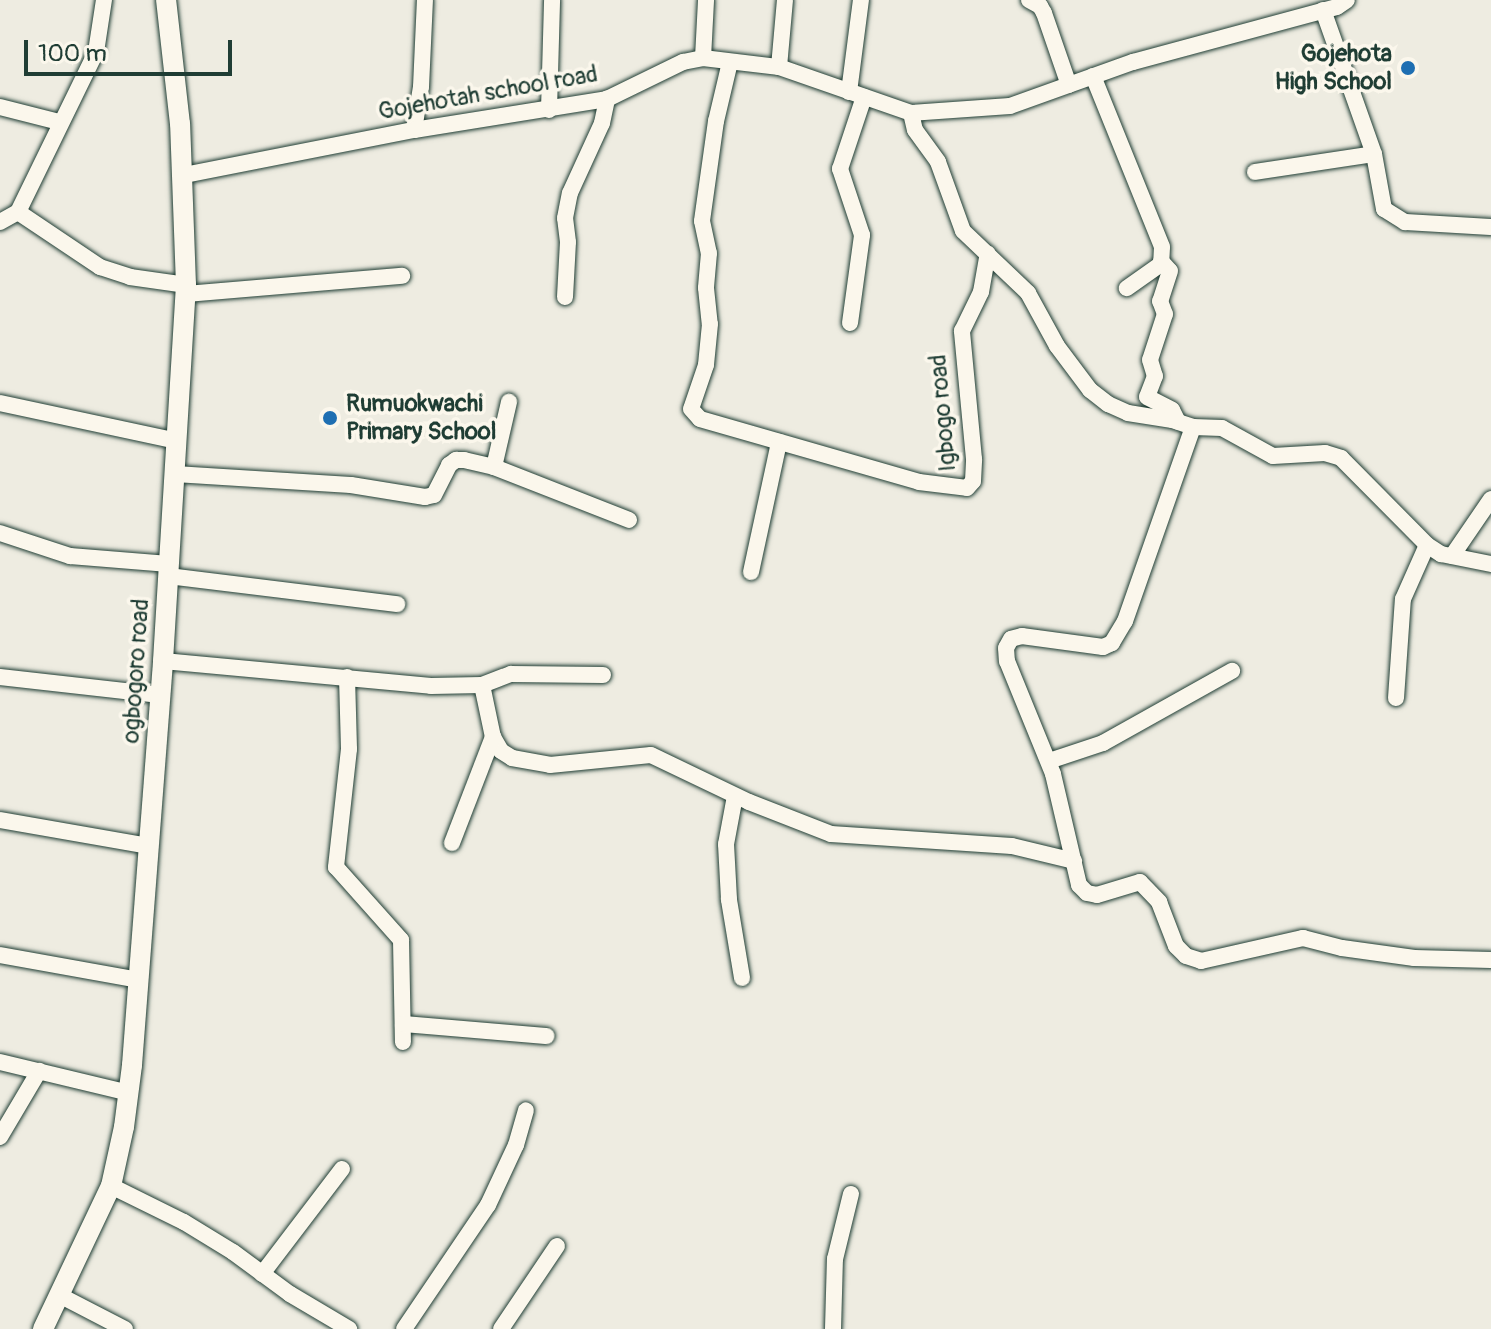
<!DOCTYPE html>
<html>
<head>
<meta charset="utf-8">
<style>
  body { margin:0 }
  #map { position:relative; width:1491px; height:1329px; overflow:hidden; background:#eeece1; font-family:Pangolin,sans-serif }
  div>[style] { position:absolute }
  .roads { filter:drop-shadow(0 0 2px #1f3d34) drop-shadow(0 0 2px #1f3d34) }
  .minor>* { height:16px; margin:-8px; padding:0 8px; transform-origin:8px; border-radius:8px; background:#fbf7ec }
  .tertiary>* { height:20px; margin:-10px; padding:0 10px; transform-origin:10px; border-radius:10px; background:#fbf7ec }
  .dots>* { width:22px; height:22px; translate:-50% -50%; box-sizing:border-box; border:4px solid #fbf7ec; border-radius:50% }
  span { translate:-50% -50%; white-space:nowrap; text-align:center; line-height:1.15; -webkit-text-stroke:7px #fbf7ec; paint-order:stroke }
  .poi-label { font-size:24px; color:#1f3d34; font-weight:700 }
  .right { translate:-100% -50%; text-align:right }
  .left { translate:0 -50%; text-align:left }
  .street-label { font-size:24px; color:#1f3d34 }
  .scale { position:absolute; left:24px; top:40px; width:208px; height:36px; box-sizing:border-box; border:4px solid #1f3d34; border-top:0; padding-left:10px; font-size:24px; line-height:28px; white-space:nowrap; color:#1f3d34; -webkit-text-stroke:6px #fbf7ec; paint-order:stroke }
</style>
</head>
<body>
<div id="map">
  <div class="roads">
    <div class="minor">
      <i style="left:1029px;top:0;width:13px;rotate:29deg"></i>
      <i style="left:1040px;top:6px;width:8px;rotate:60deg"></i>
      <i style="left:1044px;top:13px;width:76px;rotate:70.9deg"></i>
      <i style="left:1323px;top:10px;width:153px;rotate:70.5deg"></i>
      <i style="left:1374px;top:154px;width:56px;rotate:79.7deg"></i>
      <i style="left:1384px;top:209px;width:25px;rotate:32deg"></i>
      <i style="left:1405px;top:222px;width:86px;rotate:3.3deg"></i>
      <i style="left:703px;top:58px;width:58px;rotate:-87deg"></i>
      <i style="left:730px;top:62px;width:61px;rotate:103.3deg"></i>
      <i style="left:716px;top:121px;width:101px;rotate:98deg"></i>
      <i style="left:702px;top:221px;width:33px;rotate:78deg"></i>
      <i style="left:709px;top:253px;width:35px;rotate:95deg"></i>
      <i style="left:706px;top:288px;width:36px;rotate:84deg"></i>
      <i style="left:710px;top:324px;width:41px;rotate:95.6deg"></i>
      <i style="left:706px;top:365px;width:46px;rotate:108.8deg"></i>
      <i style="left:691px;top:409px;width:13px;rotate:48deg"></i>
      <i style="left:700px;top:419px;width:228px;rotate:16deg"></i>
      <i style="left:919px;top:482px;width:48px;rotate:7.1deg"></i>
      <i style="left:967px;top:488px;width:9px;rotate:-49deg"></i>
      <i style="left:973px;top:481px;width:22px;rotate:-87deg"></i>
      <i style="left:974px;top:459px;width:129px;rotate:-95.4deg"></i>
      <i style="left:962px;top:331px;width:43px;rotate:-64deg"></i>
      <i style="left:981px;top:292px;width:39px;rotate:-80deg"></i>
      <i style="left:779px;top:67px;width:67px;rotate:-84.9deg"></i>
      <i style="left:1093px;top:76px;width:184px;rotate:68deg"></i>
      <i style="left:1162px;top:247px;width:17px;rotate:93deg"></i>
      <i style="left:1161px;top:264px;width:42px;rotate:144.8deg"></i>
      <i style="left:849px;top:92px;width:93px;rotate:-82.6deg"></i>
      <i style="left:0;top:107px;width:61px;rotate:14.3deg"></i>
      <i style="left:549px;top:110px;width:110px;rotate:-88.4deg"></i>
      <i style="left:911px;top:113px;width:17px;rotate:77deg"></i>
      <i style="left:915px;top:130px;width:39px;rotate:54deg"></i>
      <i style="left:938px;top:162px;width:73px;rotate:70.1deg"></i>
      <i style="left:963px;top:231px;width:90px;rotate:43.6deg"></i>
      <i style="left:1028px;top:293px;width:60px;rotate:61.3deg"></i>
      <i style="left:1057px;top:346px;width:55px;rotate:53.1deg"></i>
      <i style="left:1090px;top:390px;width:23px;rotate:38deg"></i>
      <i style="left:1108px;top:404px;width:22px;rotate:24deg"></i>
      <i style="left:1128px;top:413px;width:45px;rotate:9deg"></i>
      <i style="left:1172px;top:420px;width:22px;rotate:18deg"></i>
      <i style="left:1193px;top:427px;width:29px;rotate:2deg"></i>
      <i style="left:1222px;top:428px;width:58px;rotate:28.8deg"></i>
      <i style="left:1273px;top:456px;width:52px;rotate:-3.3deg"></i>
      <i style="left:1325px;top:453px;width:17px;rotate:17deg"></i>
      <i style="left:1341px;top:458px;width:122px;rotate:45.3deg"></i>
      <i style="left:1427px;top:545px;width:17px;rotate:33deg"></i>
      <i style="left:1441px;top:554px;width:51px;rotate:11.3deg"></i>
      <i style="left:414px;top:130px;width:44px;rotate:-80.8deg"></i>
      <i style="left:421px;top:87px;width:87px;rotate:-87.4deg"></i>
      <i style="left:1255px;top:172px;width:120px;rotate:-8.6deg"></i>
      <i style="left:184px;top:175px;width:234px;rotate:-11.1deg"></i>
      <i style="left:414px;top:130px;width:195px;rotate:-9.1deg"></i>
      <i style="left:607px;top:99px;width:85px;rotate:-26deg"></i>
      <i style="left:683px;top:62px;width:20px;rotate:-11deg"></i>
      <i style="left:703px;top:58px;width:77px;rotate:6.8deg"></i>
      <i style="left:779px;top:67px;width:140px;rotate:19.2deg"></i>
      <i style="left:911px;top:113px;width:99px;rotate:-4deg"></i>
      <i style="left:1010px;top:106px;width:131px;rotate:-19.7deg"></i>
      <i style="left:1133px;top:62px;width:211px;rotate:-15.1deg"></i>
      <i style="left:1337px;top:7px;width:12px;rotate:-35deg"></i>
      <i style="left:18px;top:212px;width:178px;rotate:-64deg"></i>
      <i style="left:96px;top:52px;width:53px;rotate:-81.3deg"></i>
      <i style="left:0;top:222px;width:21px;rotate:-29deg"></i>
      <i style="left:18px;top:212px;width:99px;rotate:33.9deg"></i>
      <i style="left:100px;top:267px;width:32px;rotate:18deg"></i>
      <i style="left:130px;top:277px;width:57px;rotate:8.1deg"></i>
      <i style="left:1161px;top:261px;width:13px;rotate:48deg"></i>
      <i style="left:1170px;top:271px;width:32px;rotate:108deg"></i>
      <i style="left:1160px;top:301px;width:14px;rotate:69deg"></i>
      <i style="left:1165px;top:314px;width:48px;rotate:108.1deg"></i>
      <i style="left:1150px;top:360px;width:17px;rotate:73deg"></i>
      <i style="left:1155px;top:376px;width:22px;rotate:111deg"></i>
      <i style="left:1147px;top:397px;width:28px;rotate:27deg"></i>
      <i style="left:1172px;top:410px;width:13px;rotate:63deg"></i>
      <i style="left:186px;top:294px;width:217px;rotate:-4.8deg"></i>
      <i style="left:565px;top:297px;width:55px;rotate:-86.9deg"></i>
      <i style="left:568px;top:242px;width:24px;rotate:-97deg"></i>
      <i style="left:565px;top:218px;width:25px;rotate:-79deg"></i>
      <i style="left:570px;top:193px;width:77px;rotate:-65.4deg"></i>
      <i style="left:602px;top:123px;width:25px;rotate:-78deg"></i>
      <i style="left:850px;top:323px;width:89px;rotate:-82.2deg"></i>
      <i style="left:862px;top:235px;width:70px;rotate:-108.4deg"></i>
      <i style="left:840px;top:169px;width:76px;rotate:-71.6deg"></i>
      <i style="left:0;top:403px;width:181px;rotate:12.1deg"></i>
      <i style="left:1193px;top:427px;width:206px;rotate:109.3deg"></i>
      <i style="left:1125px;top:621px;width:26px;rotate:121deg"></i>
      <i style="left:1112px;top:643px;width:10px;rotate:156deg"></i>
      <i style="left:1103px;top:647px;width:82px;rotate:-172.3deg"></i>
      <i style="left:1022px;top:636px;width:11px;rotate:165deg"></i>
      <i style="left:1011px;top:639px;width:10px;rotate:119deg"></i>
      <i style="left:1006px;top:648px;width:13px;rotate:86deg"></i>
      <i style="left:1007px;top:661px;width:122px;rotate:67.8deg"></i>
      <i style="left:1053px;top:774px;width:114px;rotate:76.8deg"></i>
      <i style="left:1079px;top:885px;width:11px;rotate:45deg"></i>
      <i style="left:1087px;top:893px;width:10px;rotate:11deg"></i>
      <i style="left:1097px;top:895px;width:45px;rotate:-16.8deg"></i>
      <i style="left:1140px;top:882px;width:28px;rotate:46deg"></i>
      <i style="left:1159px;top:902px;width:47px;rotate:68.9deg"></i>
      <i style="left:1176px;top:946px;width:14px;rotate:45deg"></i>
      <i style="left:1186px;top:956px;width:16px;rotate:18deg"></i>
      <i style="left:1201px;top:961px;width:105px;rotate:-12.7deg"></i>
      <i style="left:1303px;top:938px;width:40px;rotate:14.4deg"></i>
      <i style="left:1342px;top:948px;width:73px;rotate:7.9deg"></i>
      <i style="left:1414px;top:958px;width:77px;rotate:1.5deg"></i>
      <i style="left:494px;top:467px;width:67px;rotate:-77deg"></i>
      <i style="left:175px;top:474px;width:176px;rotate:3.6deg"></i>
      <i style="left:351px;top:485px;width:75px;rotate:9.2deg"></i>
      <i style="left:425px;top:497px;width:9px;rotate:-13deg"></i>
      <i style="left:434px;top:495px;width:34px;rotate:-63deg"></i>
      <i style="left:449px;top:465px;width:9px;rotate:-36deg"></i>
      <i style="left:456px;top:460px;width:8px"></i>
      <i style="left:464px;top:460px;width:31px;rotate:13deg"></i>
      <i style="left:494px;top:467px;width:145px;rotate:21.4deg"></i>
      <i style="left:0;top:533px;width:74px;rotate:18.2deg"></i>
      <i style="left:70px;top:556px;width:99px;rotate:4.6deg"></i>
      <i style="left:1452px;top:556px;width:69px;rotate:-55.6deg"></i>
      <i style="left:751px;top:572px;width:133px;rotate:-77.8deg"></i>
      <i style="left:168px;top:576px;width:231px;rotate:7deg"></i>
      <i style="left:163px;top:661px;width:269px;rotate:5.3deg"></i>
      <i style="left:431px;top:686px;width:51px;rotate:-1.1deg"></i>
      <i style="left:482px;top:685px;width:31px;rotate:-21deg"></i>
      <i style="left:511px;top:674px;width:92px;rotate:0.6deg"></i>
      <i style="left:0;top:677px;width:161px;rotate:6.4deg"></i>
      <i style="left:347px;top:677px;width:72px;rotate:88.4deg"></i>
      <i style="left:349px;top:749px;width:119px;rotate:96.3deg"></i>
      <i style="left:336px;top:867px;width:98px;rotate:48.3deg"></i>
      <i style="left:401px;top:940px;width:102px;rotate:88.9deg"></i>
      <i style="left:482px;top:685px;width:53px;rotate:78.1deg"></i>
      <i style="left:493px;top:737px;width:16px;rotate:60deg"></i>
      <i style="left:501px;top:751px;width:13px;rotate:32deg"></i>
      <i style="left:512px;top:758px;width:39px;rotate:10deg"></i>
      <i style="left:550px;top:765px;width:101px;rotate:-5.7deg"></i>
      <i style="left:651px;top:755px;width:109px;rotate:25.6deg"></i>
      <i style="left:749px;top:802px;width:88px;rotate:21.3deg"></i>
      <i style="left:831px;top:834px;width:181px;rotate:3.8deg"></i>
      <i style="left:1012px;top:846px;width:64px;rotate:13.6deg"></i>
      <i style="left:1396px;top:698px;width:99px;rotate:-86deg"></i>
      <i style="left:1403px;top:599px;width:59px;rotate:-66deg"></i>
      <i style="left:1049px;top:761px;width:57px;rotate:-18.4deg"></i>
      <i style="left:1103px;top:743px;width:148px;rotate:-29.2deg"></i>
      <i style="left:735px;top:796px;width:49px;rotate:100.6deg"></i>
      <i style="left:726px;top:844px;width:56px;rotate:86.9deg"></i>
      <i style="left:729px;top:900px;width:79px;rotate:80.5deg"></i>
      <i style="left:0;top:820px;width:151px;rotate:9.9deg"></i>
      <i style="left:452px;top:843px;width:114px;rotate:-68.9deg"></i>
      <i style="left:0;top:955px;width:141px;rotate:10.2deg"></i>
      <i style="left:403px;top:1024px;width:144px;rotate:4.8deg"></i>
      <i style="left:0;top:1062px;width:133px;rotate:13.5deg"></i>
      <i style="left:0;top:1137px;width:77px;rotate:-59.4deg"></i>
      <i style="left:111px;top:1186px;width:81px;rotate:26.3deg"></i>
      <i style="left:184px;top:1222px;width:57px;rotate:31.5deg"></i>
      <i style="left:233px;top:1252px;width:71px;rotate:36.4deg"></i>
      <i style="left:290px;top:1294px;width:69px;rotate:30.7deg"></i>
      <i style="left:262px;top:1274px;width:132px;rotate:-52.7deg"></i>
      <i style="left:61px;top:1296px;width:72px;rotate:27.3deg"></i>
      <i style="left:404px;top:1329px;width:150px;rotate:-55.9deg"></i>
      <i style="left:488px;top:1205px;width:66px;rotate:-65deg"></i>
      <i style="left:516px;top:1145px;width:36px;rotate:-74deg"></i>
      <i style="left:501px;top:1329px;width:100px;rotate:-56deg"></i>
      <i style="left:833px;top:1329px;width:70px;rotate:-88.4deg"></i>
      <i style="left:835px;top:1259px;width:67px;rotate:-76.2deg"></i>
    </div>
    <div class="tertiary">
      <i style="left:43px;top:1329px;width:158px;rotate:-64.6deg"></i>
      <i style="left:111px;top:1186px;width:60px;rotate:-77.6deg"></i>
      <i style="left:124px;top:1127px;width:63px;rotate:-82.6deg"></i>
      <i style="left:132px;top:1065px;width:405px;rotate:-85.6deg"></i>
      <i style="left:163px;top:661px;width:377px;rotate:-86.5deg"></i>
      <i style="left:186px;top:285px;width:161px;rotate:-92.1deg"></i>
      <i style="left:180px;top:124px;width:125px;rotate:-96.4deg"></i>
    </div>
  </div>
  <div class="dots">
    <i style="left:1408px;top:68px;background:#1f6fb2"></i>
    <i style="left:330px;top:418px;background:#1f6fb2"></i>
  </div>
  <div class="poi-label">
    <span class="right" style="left:1392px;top:68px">Gojehota<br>High School</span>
    <span class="left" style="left:346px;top:418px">Rumuokwachi<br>Primary School</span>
  </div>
  <div class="street-label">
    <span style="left:488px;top:93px;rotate:-10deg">Gojehotah school road</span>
    <span style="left:943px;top:413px;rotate:-95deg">Igbogo road</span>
    <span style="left:136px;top:671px;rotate:-86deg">ogbogoro road</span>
  </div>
  <div class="scale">100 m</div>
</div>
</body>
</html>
